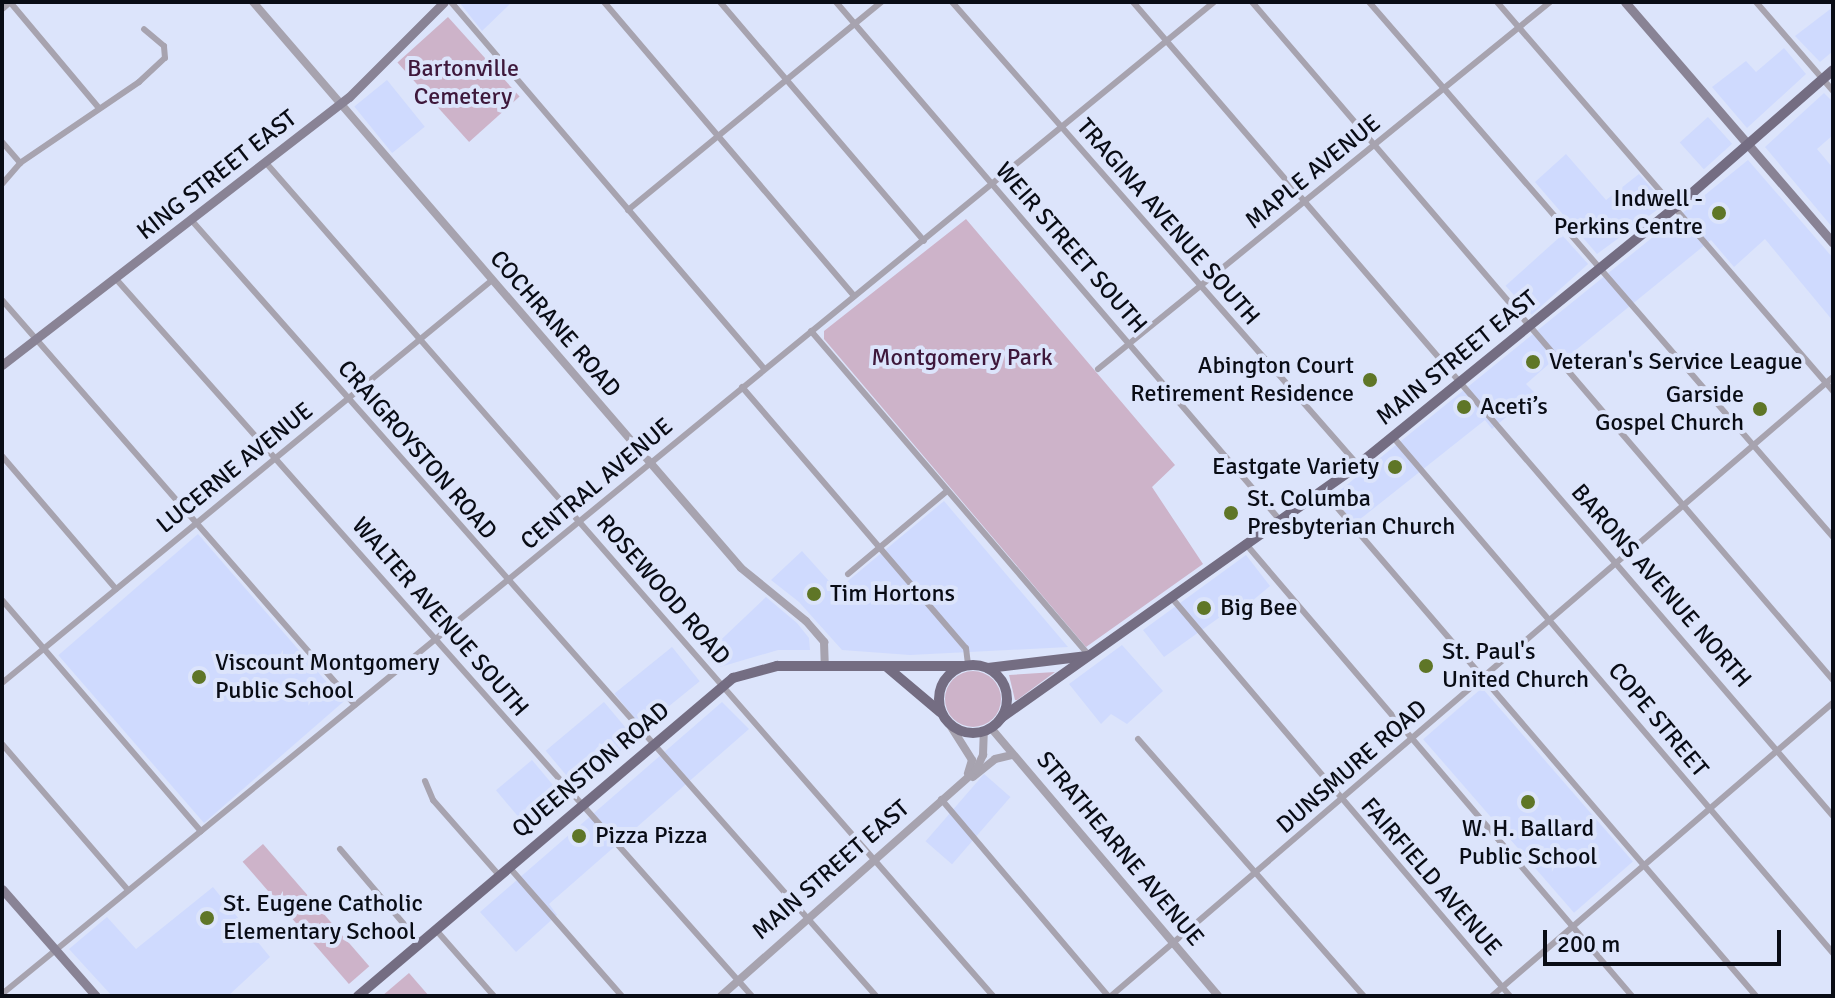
<!DOCTYPE html>
<html>
<head>
<meta charset="utf-8">
<style>
  body { margin:0 }
  #map { position:relative; width:1835px; height:998px; overflow:hidden; background:#dce4fb; font-family:Signika,sans-serif }
  div>[style] { position:absolute }
  .built>* { inset:0; background:#cfdafe; transform-origin:0 0 }
  .green>* { inset:0; background:#cdb3c9; transform-origin:0 0 }
  .round { border-radius:50% }
  .minor>* { height:6px; margin:-3px; padding:0 3px; transform-origin:3px; border-radius:3px; background:#a7a3af }
  .tertiary>* { height:8px; margin:-4px; padding:0 4px; transform-origin:4px; border-radius:4px; background:#a7a3af }
  .secondary>* { height:9px; margin:-4.5px; padding:0 4.5px; transform-origin:4.5px; border-radius:4.5px; background:#898395 }
  .primary>* { height:10px; margin:-5px; padding:0 5px; transform-origin:5px; border-radius:5px; background:#746d82 }
  .primary>.ring { margin:-5px; padding:0; box-sizing:content-box; background:none; border:10px solid #746d82; border-radius:50% }
  .dots>* { width:22px; height:22px; translate:-50% -50%; box-sizing:border-box; border:4px solid #dce4fb; border-radius:50% }
  span { translate:-50% -50%; white-space:nowrap; text-align:center; line-height:1.15; -webkit-text-stroke:8px #dce4fb; paint-order:stroke }
  .park-label { font-size:24px; color:#3e183b }
  .street-label { font-size:24px; color:#090c15 }
  .poi-label { font-size:24px; color:#090c15 }
  .right { translate:-100% -50%; text-align:right }
  .left { translate:0 -50%; text-align:left }
  .frame { position:absolute; inset:0; border:4px solid #090c15; pointer-events:none }
  .scale { position:absolute; left:1543px; top:930px; width:238px; height:36px; box-sizing:border-box; border:4px solid #090c15; border-top:0; padding-left:10px; font-size:24px; line-height:28px; white-space:nowrap; color:#090c15; -webkit-text-stroke:6px #dce4fb; paint-order:stroke }
</style>
</head>
<body>
<div id="map">
  <div class="built">
    <i style="clip-path:polygon(459px 2px,512px 2px,482px 31px)"></i>
    <i style="clip-path:polygon(1833px 7px,1833px 51px,1820px 62px,1795px 36px)"></i>
    <i style="clip-path:polygon(1784px 48px,1806px 74px,1747px 128px,1712px 87px,1746px 61px,1756px 72px)"></i>
    <i style="left:387px;top:80px;width:60px;height:42px;rotate:51deg"></i>
    <i style="clip-path:polygon(1824px 93px,1833px 102px,1833px 135px,1817px 149px,1833px 168px,1833px 228px,1765px 147px)"></i>
    <i style="left:1708px;top:117px;width:36px;height:38px;rotate:48deg"></i>
    <i style="clip-path:polygon(1566px 154px,1606px 200px,1639px 174px,1662px 200px,1661px 207px,1597px 254px,1535px 182px)"></i>
    <i style="clip-path:polygon(1748px 160px,1833px 258px,1833px 321px,1765px 239px,1734px 267px,1711px 240px,1555px 367px,1550px 363px,1526px 384px,1535px 393px,1492px 429px,1485px 420px,1354px 524px,1333px 496px)"></i>
    <i style="left:1562px;top:235px;width:39px;height:76px;rotate:48deg"></i>
    <i style="clip-path:polygon(944px 501px,1068px 647px,910px 655px,842px 650px,799px 602px,771px 580px,802px 551px,837px 590px)"></i>
    <i style="left:198px;top:534px;width:222px;height:185px;rotate:49deg"></i>
    <i style="clip-path:polygon(1246px 555px,1270px 586px,1239px 612px,1234px 607px,1164px 657px,1143px 630px)"></i>
    <i style="clip-path:polygon(766px 597px,797px 623px,809px 638px,810px 650px,778px 650px,720px 667px,707px 653px)"></i>
    <i style="clip-path:polygon(1122px 645px,1163px 691px,1127px 724px,1111px 714px,1101px 724px,1069px 684px)"></i>
    <i style="left:672px;top:647px;width:44px;height:74px;rotate:51deg"></i>
    <i style="left:1482px;top:688px;width:230px;height:78px;rotate:49deg"></i>
    <i style="left:604px;top:702px;width:48px;height:76px;rotate:50deg"></i>
    <i style="clip-path:polygon(722px 702px,749px 729px,549px 904px,557px 915px,516px 952px,480px 912px)"></i>
    <i style="left:532px;top:760px;width:48px;height:47px;rotate:50deg"></i>
    <i style="left:984px;top:774px;width:35px;height:89px;rotate:41deg"></i>
    <i style="clip-path:polygon(213px 887px,270px 957px,228px 996px,112px 996px,69px 949px,107px 917px,136px 949px)"></i>
  </div>
  <div class="green">
    <i style="left:448px;top:17px;width:107px;height:68px;rotate:48deg"></i>
    <i style="clip-path:polygon(966px 219px,1175px 465px,1152px 487px,1203px 564px,1086px 647px,824px 339px,824px 331px)"></i>
    <i class="round" style="left:945px;top:671px;width:56px;height:56px"></i>
    <i style="clip-path:polygon(1055px 672px,1017px 700px,1015px 700px,1009px 675px)"></i>
    <i style="left:263px;top:844px;width:162px;height:27px;rotate:49deg"></i>
    <i style="clip-path:polygon(409px 973px,429px 996px,382px 996px)"></i>
  </div>
  <div class="minor">
    <i style="left:10px;top:2px;width:137px;rotate:50deg"></i>
    <i style="left:451px;top:2px;width:482px;rotate:49.5deg"></i>
    <i style="left:604px;top:2px;width:386px;rotate:49.6deg"></i>
    <i style="left:720px;top:2px;width:314px;rotate:49.5deg"></i>
    <i style="left:836px;top:2px;width:681px;rotate:49.41deg"></i>
    <i style="left:952px;top:2px;width:616px;rotate:48.75deg"></i>
    <i style="left:1133px;top:2px;width:1074px;rotate:49.31deg"></i>
    <i style="left:1252px;top:2px;width:893px;rotate:49.41deg"></i>
    <i style="left:1369px;top:2px;width:708px;rotate:49.07deg"></i>
    <i style="left:1497px;top:2px;width:514px;rotate:49.18deg"></i>
    <i style="left:1756px;top:2px;width:118px;rotate:49.1deg"></i>
    <i style="left:2px;top:142px;width:28px;rotate:49deg"></i>
    <i style="left:267px;top:164px;width:1104px;rotate:48.89deg"></i>
    <i style="left:2px;top:184px;width:28px;rotate:-49deg"></i>
    <i style="left:20px;top:163px;width:144px;rotate:-34.2deg"></i>
    <i style="left:139px;top:82px;width:35px;rotate:-43deg"></i>
    <i style="left:165px;top:58px;width:12px;rotate:-95deg"></i>
    <i style="left:164px;top:46px;width:26px;rotate:-140deg"></i>
    <i style="left:628px;top:210px;width:328px;rotate:-39.4deg"></i>
    <i style="left:193px;top:222px;width:1032px;rotate:48.57deg"></i>
    <i style="left:116px;top:279px;width:958px;rotate:48.43deg"></i>
    <i style="left:2px;top:300px;width:537px;rotate:48.92deg"></i>
    <i style="left:811px;top:331px;width:427px;rotate:49.4deg"></i>
    <i style="left:1098px;top:369px;width:582px;rotate:-39.07deg"></i>
    <i style="left:742px;top:387px;width:344px;rotate:49.4deg"></i>
    <i style="left:966px;top:648px;width:17px;rotate:83deg"></i>
    <i style="left:1393px;top:437px;width:678px;rotate:49.55deg"></i>
    <i style="left:2px;top:456px;width:175px;rotate:49.4deg"></i>
    <i style="left:1322px;top:490px;width:667px;rotate:49.38deg"></i>
    <i style="left:1245px;top:543px;width:596px;rotate:49.49deg"></i>
    <i style="left:848px;top:574px;width:129px;rotate:-40deg"></i>
    <i style="left:1171px;top:597px;width:524px;rotate:49.65deg"></i>
    <i style="left:2px;top:600px;width:305px;rotate:49.3deg"></i>
    <i style="left:2px;top:683px;width:633px;rotate:-39.42deg"></i>
    <i style="left:1138px;top:739px;width:342px;rotate:48.7deg"></i>
    <i style="left:2px;top:744px;width:193px;rotate:49.2deg"></i>
    <i style="left:425px;top:781px;width:21px;rotate:67deg"></i>
    <i style="left:433px;top:800px;width:100px;rotate:48.7deg"></i>
    <i style="left:941px;top:799px;width:258px;rotate:49.7deg"></i>
    <i style="left:340px;top:849px;width:123px;rotate:49.6deg"></i>
    <i style="left:509px;top:867px;width:171px;rotate:48.8deg"></i>
    <i style="left:436px;top:930px;width:88px;rotate:48.7deg"></i>
    <i style="left:2px;top:994px;width:1566px;rotate:-39.3deg"></i>
    <i style="left:1111px;top:996px;width:951px;rotate:-40.61deg"></i>
    <i style="left:1492px;top:996px;width:450px;rotate:-40.7deg"></i>
  </div>
  <div class="tertiary">
    <i style="left:253px;top:2px;width:747px;rotate:49.23deg"></i>
    <i style="left:741px;top:568px;width:84px;rotate:39.2deg"></i>
    <i style="left:806px;top:621px;width:28px;rotate:49deg"></i>
    <i style="left:824px;top:642px;width:24px;rotate:88deg"></i>
    <i style="left:2px;top:8px;width:9px;rotate:-41deg"></i>
    <i style="left:950px;top:725px;width:41px;rotate:57.8deg"></i>
    <i style="left:972px;top:760px;width:14px;rotate:107deg"></i>
    <i style="left:991px;top:728px;width:351px;rotate:49.7deg"></i>
    <i style="left:973px;top:777px;width:28px;rotate:-39deg"></i>
    <i style="left:995px;top:759px;width:18px;rotate:-13deg"></i>
    <i style="left:721px;top:996px;width:341px;rotate:-41.5deg"></i>
    <i style="left:976px;top:770px;width:17px;rotate:-65deg"></i>
    <i style="left:983px;top:755px;width:24px;rotate:-88deg"></i>
  </div>
  <div class="secondary">
    <i style="left:1625px;top:2px;width:318px;rotate:49.2deg"></i>
    <i style="left:2px;top:365px;width:438px;rotate:-37.7deg"></i>
    <i style="left:349px;top:97px;width:134px;rotate:-45deg"></i>
    <i style="left:2px;top:889px;width:142px;rotate:48.7deg"></i>
  </div>
  <div class="primary">
    <i class="ring" style="left:939px;top:665px;width:58px;height:58px"></i>
    <i style="left:888px;top:668px;width:68px;rotate:40.2deg"></i>
    <i style="left:988px;top:668px;width:100px;rotate:-6.9deg"></i>
    <i style="left:1001px;top:718px;width:438px;rotate:-35.3deg"></i>
    <i style="left:1358px;top:465px;width:409px;rotate:-39.1deg"></i>
    <i style="left:1676px;top:207px;width:208px;rotate:-41.1deg"></i>
    <i style="left:358px;top:996px;width:492px;rotate:-40.3deg"></i>
    <i style="left:733px;top:678px;width:46px;rotate:-15.3deg"></i>
    <i style="left:777px;top:666px;width:186px"></i>
  </div>
  <div class="dots">
    <i style="left:1719px;top:213px;background:#5f7627"></i>
    <i style="left:1533px;top:362px;background:#5f7627"></i>
    <i style="left:1370px;top:380px;background:#5f7627"></i>
    <i style="left:1464px;top:407px;background:#5f7627"></i>
    <i style="left:1760px;top:409px;background:#5f7627"></i>
    <i style="left:1395px;top:467px;background:#5f7627"></i>
    <i style="left:1231px;top:513px;background:#5f7627"></i>
    <i style="left:814px;top:594px;background:#5f7627"></i>
    <i style="left:1204px;top:608px;background:#5f7627"></i>
    <i style="left:1426px;top:666px;background:#5f7627"></i>
    <i style="left:199px;top:677px;background:#5f7627"></i>
    <i style="left:1528px;top:802px;background:#5f7627"></i>
    <i style="left:579px;top:836px;background:#5f7627"></i>
    <i style="left:207px;top:918px;background:#5f7627"></i>
  </div>
  <div class="park-label">
    <span style="left:463px;top:83px">Bartonville<br>Cemetery</span>
    <span style="left:962px;top:358px">Montgomery Park</span>
  </div>
  <div class="street-label">
    <span style="left:1313px;top:172px;rotate:-39deg">MAPLE AVENUE</span>
    <span style="left:217px;top:175px;rotate:-38deg">KING STREET EAST</span>
    <span style="left:1168px;top:222px;rotate:49deg">TRAGINA AVENUE SOUTH</span>
    <span style="left:1071px;top:248px;rotate:49deg">WEIR STREET SOUTH</span>
    <span style="left:555px;top:324px;rotate:49deg">COCHRANE ROAD</span>
    <span style="left:1457px;top:358px;rotate:-39deg">MAIN STREET EAST</span>
    <span style="left:417px;top:450px;rotate:49deg">CRAIGROYSTON ROAD</span>
    <span style="left:235px;top:468px;rotate:-39deg">LUCERNE AVENUE</span>
    <span style="left:597px;top:484px;rotate:-40deg">CENTRAL AVENUE</span>
    <span style="left:1661px;top:586px;rotate:49deg">BARONS AVENUE NORTH</span>
    <span style="left:663px;top:590px;rotate:49deg">ROSEWOOD ROAD</span>
    <span style="left:440px;top:617px;rotate:49deg">WALTER AVENUE SOUTH</span>
    <span style="left:1658px;top:720px;rotate:50deg">COPE STREET</span>
    <span style="left:1352px;top:767px;rotate:-41deg">DUNSMURE ROAD</span>
    <span style="left:591px;top:770px;rotate:-40deg">QUEENSTON ROAD</span>
    <span style="left:1120px;top:849px;rotate:50deg">STRATHEARNE AVENUE</span>
    <span style="left:831px;top:870px;rotate:-41deg">MAIN STREET EAST</span>
    <span style="left:1431px;top:877px;rotate:49deg">FAIRFIELD AVENUE</span>
  </div>
  <div class="poi-label">
    <span class="right" style="left:1703px;top:213px">Indwell -<br>Perkins Centre</span>
    <span class="left" style="left:1549px;top:362px">Veteran's Service League</span>
    <span class="right" style="left:1354px;top:380px">Abington Court<br>Retirement Residence</span>
    <span class="right" style="left:1744px;top:409px">Garside<br>Gospel Church</span>
    <span class="left" style="left:1480px;top:407px">Aceti’s</span>
    <span class="right" style="left:1379px;top:467px">Eastgate Variety</span>
    <span class="left" style="left:1247px;top:513px">St. Columba<br>Presbyterian Church</span>
    <span class="left" style="left:830px;top:594px">Tim Hortons</span>
    <span class="left" style="left:1220px;top:608px">Big Bee</span>
    <span class="left" style="left:1442px;top:666px">St. Paul's<br>United Church</span>
    <span class="left" style="left:215px;top:677px">Viscount Montgomery<br>Public School</span>
    <span style="left:1528px;top:843px">W. H. Ballard<br>Public School</span>
    <span class="left" style="left:595px;top:836px">Pizza Pizza</span>
    <span class="left" style="left:223px;top:918px">St. Eugene Catholic<br>Elementary School</span>
  </div>
  <div class="frame"></div>
  <div class="scale">200 m</div>
</div>
</body>
</html>
